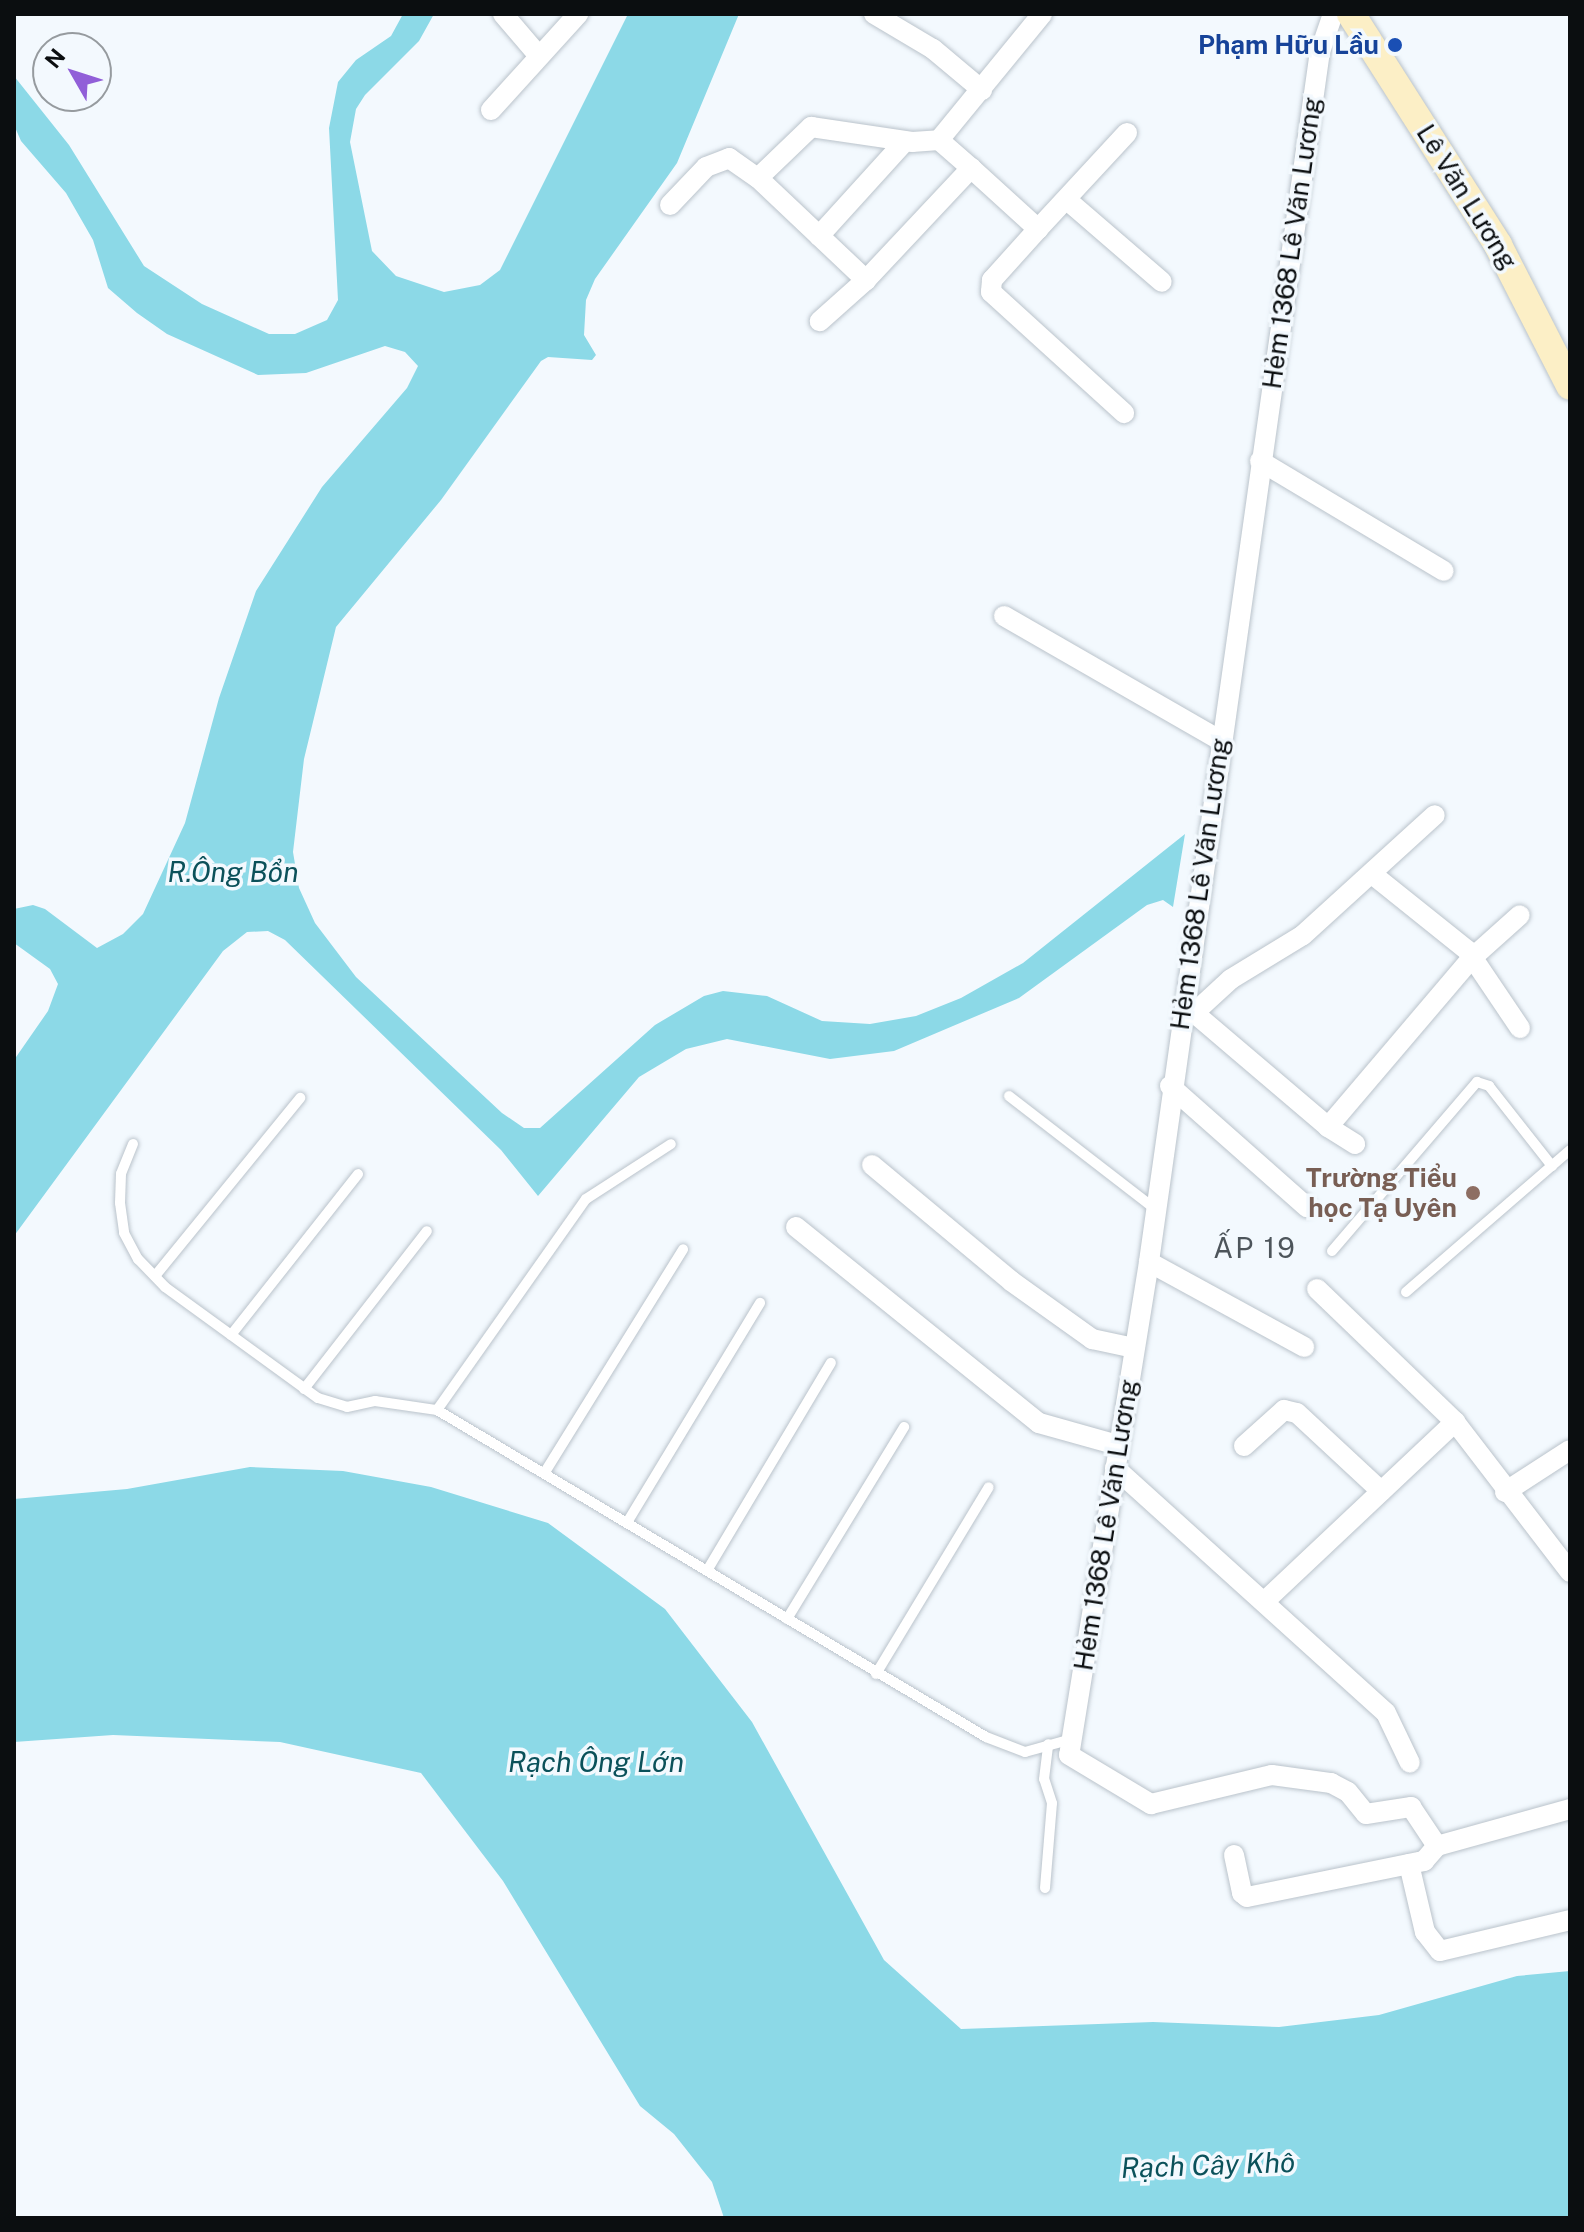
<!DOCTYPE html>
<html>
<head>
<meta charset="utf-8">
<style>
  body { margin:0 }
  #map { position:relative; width:1584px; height:2232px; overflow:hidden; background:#f3f9fe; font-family:"Public Sans",sans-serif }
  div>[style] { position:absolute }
  .water>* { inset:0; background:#8cd9e7 }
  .roads { filter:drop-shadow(0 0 2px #bac3cb) drop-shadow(0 0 2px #bac3cb) }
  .service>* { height:10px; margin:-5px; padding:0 5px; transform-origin:5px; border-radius:5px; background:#fff }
  .minor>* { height:20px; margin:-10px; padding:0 10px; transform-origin:10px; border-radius:10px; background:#fff }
  .secondary>* { height:28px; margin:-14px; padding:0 14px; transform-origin:14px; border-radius:14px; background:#fcefc6 }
  .dots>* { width:22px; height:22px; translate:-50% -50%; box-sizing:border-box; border:4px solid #f3f9fe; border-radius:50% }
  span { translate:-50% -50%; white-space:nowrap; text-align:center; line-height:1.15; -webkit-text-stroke:7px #f3f9fe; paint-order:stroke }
  .transit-label { font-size:26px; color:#164399; font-weight:700 }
  .right { translate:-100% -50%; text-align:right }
  .street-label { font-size:26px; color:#0b0e10 }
  .education-label { font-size:26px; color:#785e54; font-weight:700 }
  .water-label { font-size:28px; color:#0b515a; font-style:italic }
  .neighbourhood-label { font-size:28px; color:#4d555b; letter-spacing:2px }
  .frame { position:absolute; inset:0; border:16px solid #0b0e10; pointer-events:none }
  .north { position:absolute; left:32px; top:32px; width:80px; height:80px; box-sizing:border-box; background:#f3f9fe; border:2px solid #969b9f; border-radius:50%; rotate:309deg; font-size:22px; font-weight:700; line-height:32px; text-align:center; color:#0b0e10 }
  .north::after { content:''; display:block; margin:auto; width:28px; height:36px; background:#915fd8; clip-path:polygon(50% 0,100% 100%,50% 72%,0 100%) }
</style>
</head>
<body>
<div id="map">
  <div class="water">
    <i style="clip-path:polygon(403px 14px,434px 14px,419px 41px,365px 95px,356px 109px,350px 142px,372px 251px,396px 276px,444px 292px,480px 285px,500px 270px,628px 14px,739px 14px,677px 163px,595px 279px,586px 300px,584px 335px,596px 355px,592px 360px,548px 357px,541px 361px,441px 500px,336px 627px,304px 759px,293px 852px,299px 888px,315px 923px,356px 977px,502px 1113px,524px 1128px,540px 1128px,655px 1025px,704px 996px,723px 991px,767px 996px,822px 1021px,870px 1024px,916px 1016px,961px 998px,1023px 963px,1185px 834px,1173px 907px,1163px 900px,1147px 905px,1019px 998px,894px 1051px,830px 1059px,727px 1039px,686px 1049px,639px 1077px,538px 1196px,501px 1150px,285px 940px,268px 931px,247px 932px,223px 951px,14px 1236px,14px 1060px,48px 1011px,58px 984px,50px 969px,14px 943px,14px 909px,33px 905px,45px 909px,97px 948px,123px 934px,143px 914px,185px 823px,219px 698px,256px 591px,322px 487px,407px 388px,418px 366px,405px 352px,385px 346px,306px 373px,258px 375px,167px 334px,137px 313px,108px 288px,93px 240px,66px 193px,21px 141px,14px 125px,14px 76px,69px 145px,144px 266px,202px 304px,269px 334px,295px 334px,327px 320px,338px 300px,329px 128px,338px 82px,356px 60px,391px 36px)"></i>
    <i style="clip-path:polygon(250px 1467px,343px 1471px,431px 1487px,548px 1523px,665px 1609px,752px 1722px,884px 1960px,961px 2029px,1153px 2022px,1279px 2027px,1379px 2015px,1517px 1976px,1570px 1971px,1570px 2218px,724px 2218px,712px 2182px,674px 2134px,640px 2106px,503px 1881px,421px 1773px,280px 1742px,113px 1735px,14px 1742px,14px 1499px,127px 1489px)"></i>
  </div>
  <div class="roads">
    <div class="service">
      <i style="left:1009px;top:1096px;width:183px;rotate:37.7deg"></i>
      <i style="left:133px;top:1144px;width:32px;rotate:112deg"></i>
      <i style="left:121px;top:1174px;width:29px;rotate:92deg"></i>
      <i style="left:120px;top:1203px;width:30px;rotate:82deg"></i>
      <i style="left:124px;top:1233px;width:30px;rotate:62deg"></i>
      <i style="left:138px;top:1259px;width:39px;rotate:46deg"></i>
      <i style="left:165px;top:1287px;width:189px;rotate:36deg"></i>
      <i style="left:318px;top:1398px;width:30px;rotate:17deg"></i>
      <i style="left:347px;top:1407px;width:29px;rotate:-12deg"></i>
      <i style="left:375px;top:1401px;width:63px;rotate:8.3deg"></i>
      <i style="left:437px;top:1410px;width:639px;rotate:30.78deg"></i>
      <i style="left:986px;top:1737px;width:42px;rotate:21deg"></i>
      <i style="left:1025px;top:1752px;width:49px;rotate:-15.5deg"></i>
      <i style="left:1332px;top:1251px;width:223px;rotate:-49.4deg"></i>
      <i style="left:1477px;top:1082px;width:13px;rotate:18deg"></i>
      <i style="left:1489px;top:1086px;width:102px;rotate:51.8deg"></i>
      <i style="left:155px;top:1276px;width:230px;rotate:-50.8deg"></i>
      <i style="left:1406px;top:1292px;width:217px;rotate:-40.9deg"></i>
      <i style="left:231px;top:1335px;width:205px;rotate:-51.7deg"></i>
      <i style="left:304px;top:1389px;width:200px;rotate:-52.1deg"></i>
      <i style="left:437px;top:1410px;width:258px;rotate:-54.8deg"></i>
      <i style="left:586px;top:1199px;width:101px;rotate:-32.9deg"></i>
      <i style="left:545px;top:1472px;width:262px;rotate:-58.2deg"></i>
      <i style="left:628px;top:1521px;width:255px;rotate:-58.8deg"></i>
      <i style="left:708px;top:1569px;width:240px;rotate:-59.2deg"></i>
      <i style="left:787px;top:1619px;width:225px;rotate:-58.6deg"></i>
      <i style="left:876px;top:1674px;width:218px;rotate:-58.9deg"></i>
      <i style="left:1045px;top:1888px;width:85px;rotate:-85.3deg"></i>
      <i style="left:1052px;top:1803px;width:25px;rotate:-108deg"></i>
      <i style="left:1044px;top:1779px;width:35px;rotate:-83deg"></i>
    </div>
    <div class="minor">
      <i style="left:503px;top:14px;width:54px;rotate:49.5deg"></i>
      <i style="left:874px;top:14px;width:69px;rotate:30.7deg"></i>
      <i style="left:933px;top:49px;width:64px;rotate:39.9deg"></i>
      <i style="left:1333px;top:14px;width:39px;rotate:109deg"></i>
      <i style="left:1320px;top:51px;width:1223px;rotate:98.04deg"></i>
      <i style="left:1149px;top:1262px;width:499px;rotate:99.2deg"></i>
      <i style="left:1069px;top:1755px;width:96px;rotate:30.9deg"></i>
      <i style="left:1151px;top:1804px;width:124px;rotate:-13.5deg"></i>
      <i style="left:1272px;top:1775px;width:60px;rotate:7.7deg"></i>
      <i style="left:1331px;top:1783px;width:19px;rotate:28deg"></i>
      <i style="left:1348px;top:1792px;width:28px;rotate:51deg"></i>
      <i style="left:1366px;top:1814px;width:46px;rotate:-8.8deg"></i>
      <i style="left:1411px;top:1807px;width:47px;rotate:56.3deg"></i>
      <i style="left:491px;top:110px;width:130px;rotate:-47.8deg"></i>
      <i style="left:971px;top:168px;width:91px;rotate:42.3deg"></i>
      <i style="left:1038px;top:229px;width:131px;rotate:-47.2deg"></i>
      <i style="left:758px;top:178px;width:74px;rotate:-43.9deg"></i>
      <i style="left:811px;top:127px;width:102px;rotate:8.4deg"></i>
      <i style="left:912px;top:142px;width:27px;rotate:-4deg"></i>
      <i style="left:939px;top:140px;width:163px;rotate:-50.7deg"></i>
      <i style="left:1067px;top:200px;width:125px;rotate:40.8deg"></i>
      <i style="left:670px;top:205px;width:52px;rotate:-46.5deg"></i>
      <i style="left:706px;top:167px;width:25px;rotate:-21deg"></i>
      <i style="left:729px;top:158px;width:35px;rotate:35deg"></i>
      <i style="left:758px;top:178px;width:149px;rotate:43.4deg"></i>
      <i style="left:866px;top:280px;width:62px;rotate:138.3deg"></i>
      <i style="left:1038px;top:229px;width:69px;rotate:132deg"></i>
      <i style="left:992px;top:280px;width:12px;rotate:95deg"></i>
      <i style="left:991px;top:292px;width:180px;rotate:42.3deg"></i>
      <i style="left:819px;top:236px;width:128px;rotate:-47.8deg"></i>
      <i style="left:866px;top:280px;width:154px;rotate:-46.8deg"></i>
      <i style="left:971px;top:168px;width:43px;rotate:-138.8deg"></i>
      <i style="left:1260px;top:461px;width:214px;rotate:30.9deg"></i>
      <i style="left:1004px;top:616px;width:250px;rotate:29.9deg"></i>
      <i style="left:1372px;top:874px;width:123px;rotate:38.7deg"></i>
      <i style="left:1468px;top:951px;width:93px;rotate:56deg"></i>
      <i style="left:1186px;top:1006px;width:187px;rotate:40.4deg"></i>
      <i style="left:1328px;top:1127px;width:32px;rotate:32deg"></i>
      <i style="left:1194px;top:1013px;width:50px;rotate:-42.6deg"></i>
      <i style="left:1231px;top:979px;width:84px;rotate:-31.4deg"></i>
      <i style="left:1303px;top:935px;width:178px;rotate:-42.3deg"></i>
      <i style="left:1170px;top:1086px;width:183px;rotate:41.5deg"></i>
      <i style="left:1328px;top:1127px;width:222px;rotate:-49.6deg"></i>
      <i style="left:1472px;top:958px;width:64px;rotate:-41.9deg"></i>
      <i style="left:872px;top:1165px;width:181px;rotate:39.8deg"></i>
      <i style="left:1011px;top:1281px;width:100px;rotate:35.6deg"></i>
      <i style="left:1092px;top:1339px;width:43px;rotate:12.1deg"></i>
      <i style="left:796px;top:1227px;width:312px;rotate:38.9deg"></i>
      <i style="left:1039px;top:1423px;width:82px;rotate:15.6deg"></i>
      <i style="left:1149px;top:1262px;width:177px;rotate:28.7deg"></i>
      <i style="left:1317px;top:1289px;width:192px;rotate:43.9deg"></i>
      <i style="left:1455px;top:1422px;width:189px;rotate:52.5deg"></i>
      <i style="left:1244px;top:1446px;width:54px;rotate:-42deg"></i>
      <i style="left:1284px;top:1410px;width:13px;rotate:13deg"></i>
      <i style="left:1297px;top:1413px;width:115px;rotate:42.9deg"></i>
      <i style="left:1115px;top:1468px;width:365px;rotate:42.1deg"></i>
      <i style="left:1386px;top:1713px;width:55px;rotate:64.4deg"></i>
      <i style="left:1505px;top:1492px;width:77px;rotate:-32.9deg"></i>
      <i style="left:1266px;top:1600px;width:260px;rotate:-43.3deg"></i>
      <i style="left:1234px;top:1855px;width:39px;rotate:78deg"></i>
      <i style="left:1242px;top:1893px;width:6px;rotate:39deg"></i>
      <i style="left:1247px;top:1897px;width:181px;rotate:-11.5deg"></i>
      <i style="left:1424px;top:1861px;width:20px;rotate:-49deg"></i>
      <i style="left:1437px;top:1846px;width:138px;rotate:-15.5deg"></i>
      <i style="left:1409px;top:1864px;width:70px;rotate:76.8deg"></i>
      <i style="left:1425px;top:1932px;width:24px;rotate:52deg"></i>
      <i style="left:1440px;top:1951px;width:134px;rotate:-13.4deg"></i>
    </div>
    <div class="secondary">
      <i style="left:1351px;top:14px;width:274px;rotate:57.5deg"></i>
      <i style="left:1498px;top:245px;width:158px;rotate:62.9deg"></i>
    </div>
  </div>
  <div class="dots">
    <i style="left:1395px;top:45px;background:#1a4fb4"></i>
    <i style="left:1473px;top:1193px;background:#8d6e63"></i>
  </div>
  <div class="transit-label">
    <span class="right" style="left:1379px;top:45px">Phạm Hữu Lầu</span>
  </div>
  <div class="street-label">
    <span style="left:1467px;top:197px;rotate:58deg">Lê Văn Lương</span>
    <span style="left:1292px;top:243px;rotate:-82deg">Hẻm 1368 Lê Văn Lương</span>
    <span style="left:1200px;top:884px;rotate:-82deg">Hẻm 1368 Lê Văn Lương</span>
    <span style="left:1106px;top:1525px;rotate:-81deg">Hẻm 1368 Lê Văn Lương</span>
  </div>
  <div class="education-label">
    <span class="right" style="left:1457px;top:1193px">Trường Tiểu<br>học Tạ Uyên</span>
  </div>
  <div class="water-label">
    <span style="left:233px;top:872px">R.Ông Bổn</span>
    <span style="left:596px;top:1762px">Rạch Ông Lớn</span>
    <span style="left:1208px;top:2165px;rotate:-2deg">Rạch Cây Khô</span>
  </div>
  <div class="neighbourhood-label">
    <span style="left:1255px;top:1248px">ẤP 19</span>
  </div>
  <div class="frame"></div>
  <div class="north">N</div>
</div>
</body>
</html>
